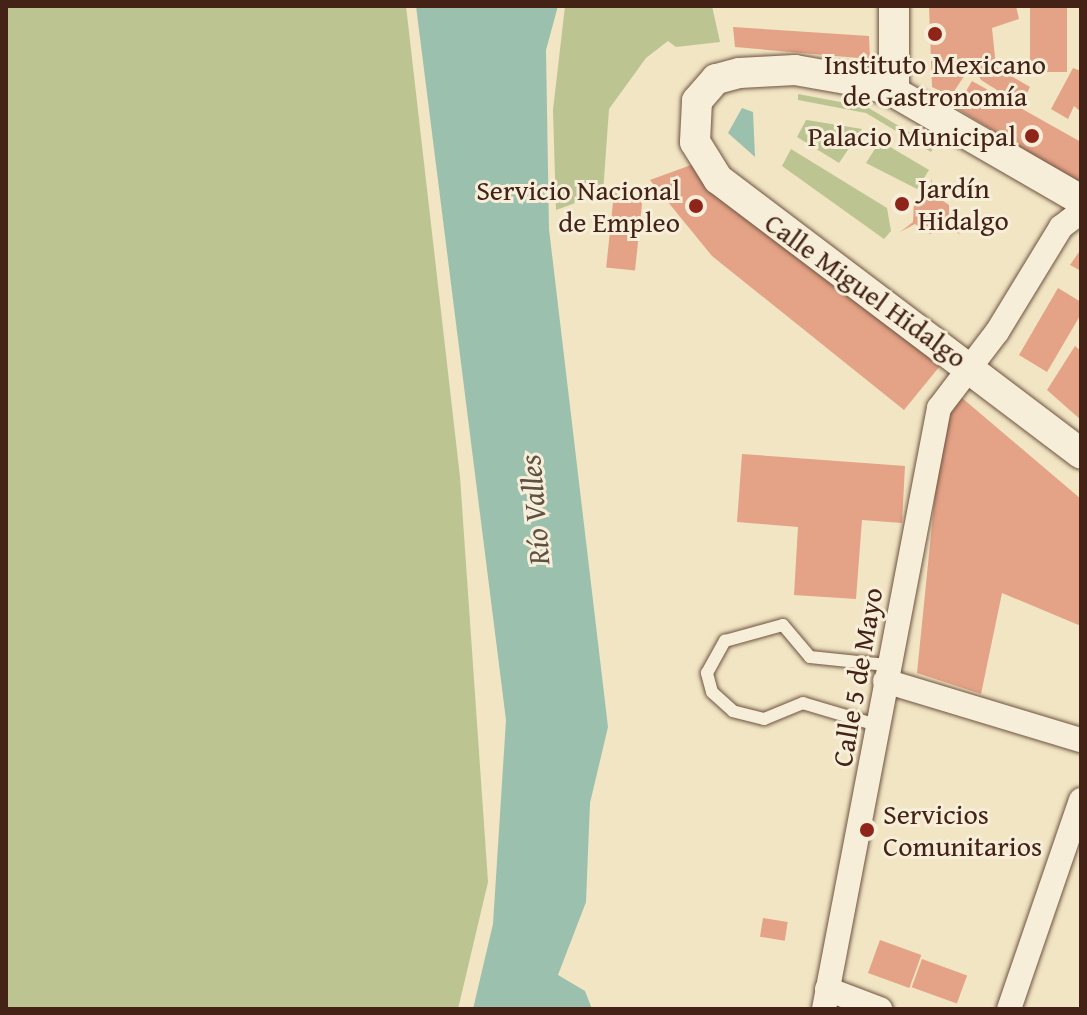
<!DOCTYPE html>
<html>
<head>
<meta charset="utf-8">
<style>
  body { margin:0 }
  #map { position:relative; width:1087px; height:1015px; overflow:hidden; background:#f1e5c3; font-family:"Gentium Book Plus",serif }
  div>[style] { position:absolute }
  .green>* { inset:0; background:#bcc492 }
  .water>* { inset:0; background:#9cc0ae }
  .building>* { inset:0; background:#e4a286; transform-origin:0 0 }
  .roads { filter:drop-shadow(0 0 2px #6f5341) drop-shadow(0 0 2px #6f5341) }
  .service>* { height:12px; margin:-6px; padding:0 6px; transform-origin:6px; border-radius:6px; background:#f6eed8 }
  .minor>* { height:24px; margin:-12px; padding:0 12px; transform-origin:12px; border-radius:12px; background:#f6eed8 }
  .tertiary>* { height:30px; margin:-15px; padding:0 15px; transform-origin:15px; border-radius:15px; background:#f6eed8 }
  .dots>* { width:22px; height:22px; translate:-50% -50%; box-sizing:border-box; border:4px solid #f6eed8; border-radius:50% }
  span { translate:-50% -50%; white-space:nowrap; text-align:center; line-height:1.15; -webkit-text-stroke:6px #f6eed8; paint-order:stroke }
  .poi-label { font-size:28px; color:#442216 }
  .right { translate:-100% -50%; text-align:right }
  .left { translate:0 -50%; text-align:left }
  .street-label { font-size:28px; color:#442216 }
  .water-label { font-size:30px; color:#5e5144; font-style:italic }
  .frame { position:absolute; inset:0; border:8px solid #442216; pointer-events:none }
</style>
</head>
<body>
<div id="map">
  <div class="green">
    <i style="clip-path:polygon(6px 6px,406px 6px,460px 477px,488px 882px,458px 1009px,6px 1009px)"></i>
    <i style="clip-path:polygon(565px 6px,712px 6px,720px 42px,676px 47px,668px 41px,646px 58px,609px 109px,603px 193px,556px 210px,553px 110px)"></i>
    <i style="clip-path:polygon(798px 94px,867px 107px,934px 147px,931px 152px,866px 113px,798px 100px)"></i>
    <i style="clip-path:polygon(806px 120px,807px 120px,862px 129px,839px 163px,797px 137px)"></i>
    <i style="clip-path:polygon(880px 141px,929px 170px,917px 189px,866px 163px)"></i>
    <i style="clip-path:polygon(791px 149px,887px 208px,891px 231px,884px 239px,782px 166px)"></i>
  </div>
  <div class="water">
    <i style="clip-path:polygon(416px 6px,558px 6px,546px 50px,549px 229px,608px 727px,590px 803px,586px 902px,558px 975px,585px 991px,592px 1009px,473px 1009px,493px 924px,506px 720px)"></i>
    <i style="clip-path:polygon(742px 108px,753px 112px,755px 157px,728px 133px)"></i>
  </div>
  <div class="building">
    <i style="clip-path:polygon(929px 6px,1016px 6px,1019px 19px,992px 28px,996px 67px,1030px 87px,1021px 105px,981px 80px,972px 64px,951px 96px,932px 87px)"></i>
    <i style="left:1030px;top:6px;width:37px;height:66px"></i>
    <i style="clip-path:polygon(733px 27px,869px 36px,870px 59px,735px 47px)"></i>
    <i style="clip-path:polygon(1073px 68px,1081px 71px,1081px 112px,1074px 106px,1068px 119px,1051px 109px)"></i>
    <i style="clip-path:polygon(972px 81px,1081px 142px,1081px 184px,956px 108px)"></i>
    <i style="clip-path:polygon(691px 165px,944px 361px,904px 410px,712px 256px,650px 180px)"></i>
    <i style="clip-path:polygon(931px 178px,934px 195px,949px 205px,949px 223px,961px 235px,947px 226px,930px 234px,915px 224px,900px 232px,913px 222px,914px 203px,931px 194px)"></i>
    <i style="left:614px;top:193px;width:29px;height:75px;rotate:6deg"></i>
    <i style="clip-path:polygon(1081px 249px,1081px 271px,1070px 265px)"></i>
    <i style="clip-path:polygon(1058px 288px,1081px 302px,1081px 314px,1047px 372px,1019px 355px)"></i>
    <i style="clip-path:polygon(1075px 346px,1081px 351px,1081px 420px,1047px 390px)"></i>
    <i style="clip-path:polygon(955px 392px,1081px 499px,1081px 626px,1002px 593px,981px 694px,917px 673px,939px 455px)"></i>
    <i style="clip-path:polygon(742px 454px,905px 466px,902px 523px,862px 520px,856px 599px,794px 595px,798px 527px,737px 522px)"></i>
    <i style="left:763px;top:918px;width:25px;height:19px;rotate:9deg"></i>
    <i style="left:880px;top:940px;width:44px;height:35px;rotate:20deg"></i>
    <i style="left:922px;top:959px;width:48px;height:30px;rotate:20deg"></i>
  </div>
  <div class="roads">
    <div class="service">
      <i style="left:880px;top:726px;width:80px;rotate:-163.4deg"></i>
      <i style="left:803px;top:703px;width:42px;rotate:157.7deg"></i>
      <i style="left:764px;top:719px;width:32px;rotate:-166deg"></i>
      <i style="left:733px;top:711px;width:28px;rotate:-138deg"></i>
      <i style="left:712px;top:692px;width:20px;rotate:-105deg"></i>
      <i style="left:707px;top:673px;width:37px;rotate:-61deg"></i>
      <i style="left:725px;top:641px;width:60px;rotate:-15.4deg"></i>
      <i style="left:783px;top:625px;width:42px;rotate:49.8deg"></i>
      <i style="left:810px;top:657px;width:77px;rotate:5.9deg"></i>
    </div>
    <div class="minor">
      <i style="left:885px;top:681px;width:205px;rotate:16.8deg"></i>
      <i style="left:827px;top:989px;width:57px;rotate:20.7deg"></i>
      <i style="left:824px;top:1009px;width:612px;rotate:-79.17deg"></i>
      <i style="left:939px;top:408px;width:96px;rotate:-52.7deg"></i>
      <i style="left:997px;top:332px;width:123px;rotate:-58.6deg"></i>
      <i style="left:1061px;top:227px;width:25px;rotate:-37deg"></i>
      <i style="left:1009px;top:1009px;width:221px;rotate:-71deg"></i>
    </div>
    <div class="tertiary">
      <i style="left:894px;top:6px;width:86px;rotate:90deg"></i>
      <i style="left:1081px;top:200px;width:216px;rotate:-150deg"></i>
      <i style="left:894px;top:92px;width:33px;rotate:-162deg"></i>
      <i style="left:863px;top:82px;width:69px;rotate:-170deg"></i>
      <i style="left:795px;top:70px;width:56px;rotate:176.9deg"></i>
      <i style="left:739px;top:73px;width:24px;rotate:165deg"></i>
      <i style="left:716px;top:79px;width:29px;rotate:131deg"></i>
      <i style="left:697px;top:101px;width:41px;rotate:92.8deg"></i>
      <i style="left:695px;top:142px;width:44px;rotate:58.1deg"></i>
      <i style="left:718px;top:179px;width:455px;rotate:37.1deg"></i>
    </div>
  </div>
  <div class="dots">
    <i style="left:935px;top:34px;background:#8f2418"></i>
    <i style="left:1032px;top:136px;background:#8f2418"></i>
    <i style="left:902px;top:204px;background:#8f2418"></i>
    <i style="left:696px;top:206px;background:#8f2418"></i>
    <i style="left:867px;top:830px;background:#8f2418"></i>
  </div>
  <div class="poi-label">
    <span style="left:935px;top:80px">Instituto Mexicano<br>de Gastronomía</span>
    <span class="right" style="left:1016px;top:136px">Palacio Municipal</span>
    <span class="left" style="left:918px;top:204px">Jardín<br>Hidalgo</span>
    <span class="right" style="left:680px;top:206px">Servicio Nacional<br>de Empleo</span>
    <span class="left" style="left:883px;top:830px">Servicios<br>Comunitarios</span>
  </div>
  <div class="street-label">
    <span style="left:866px;top:290px;rotate:36deg">Calle Miguel Hidalgo</span>
    <span style="left:857px;top:677px;rotate:-80deg">Calle 5 de Mayo</span>
  </div>
  <div class="water-label">
    <span style="left:534px;top:510px;rotate:-95deg">Río Valles</span>
  </div>
  <div class="frame"></div>
</div>
</body>
</html>
